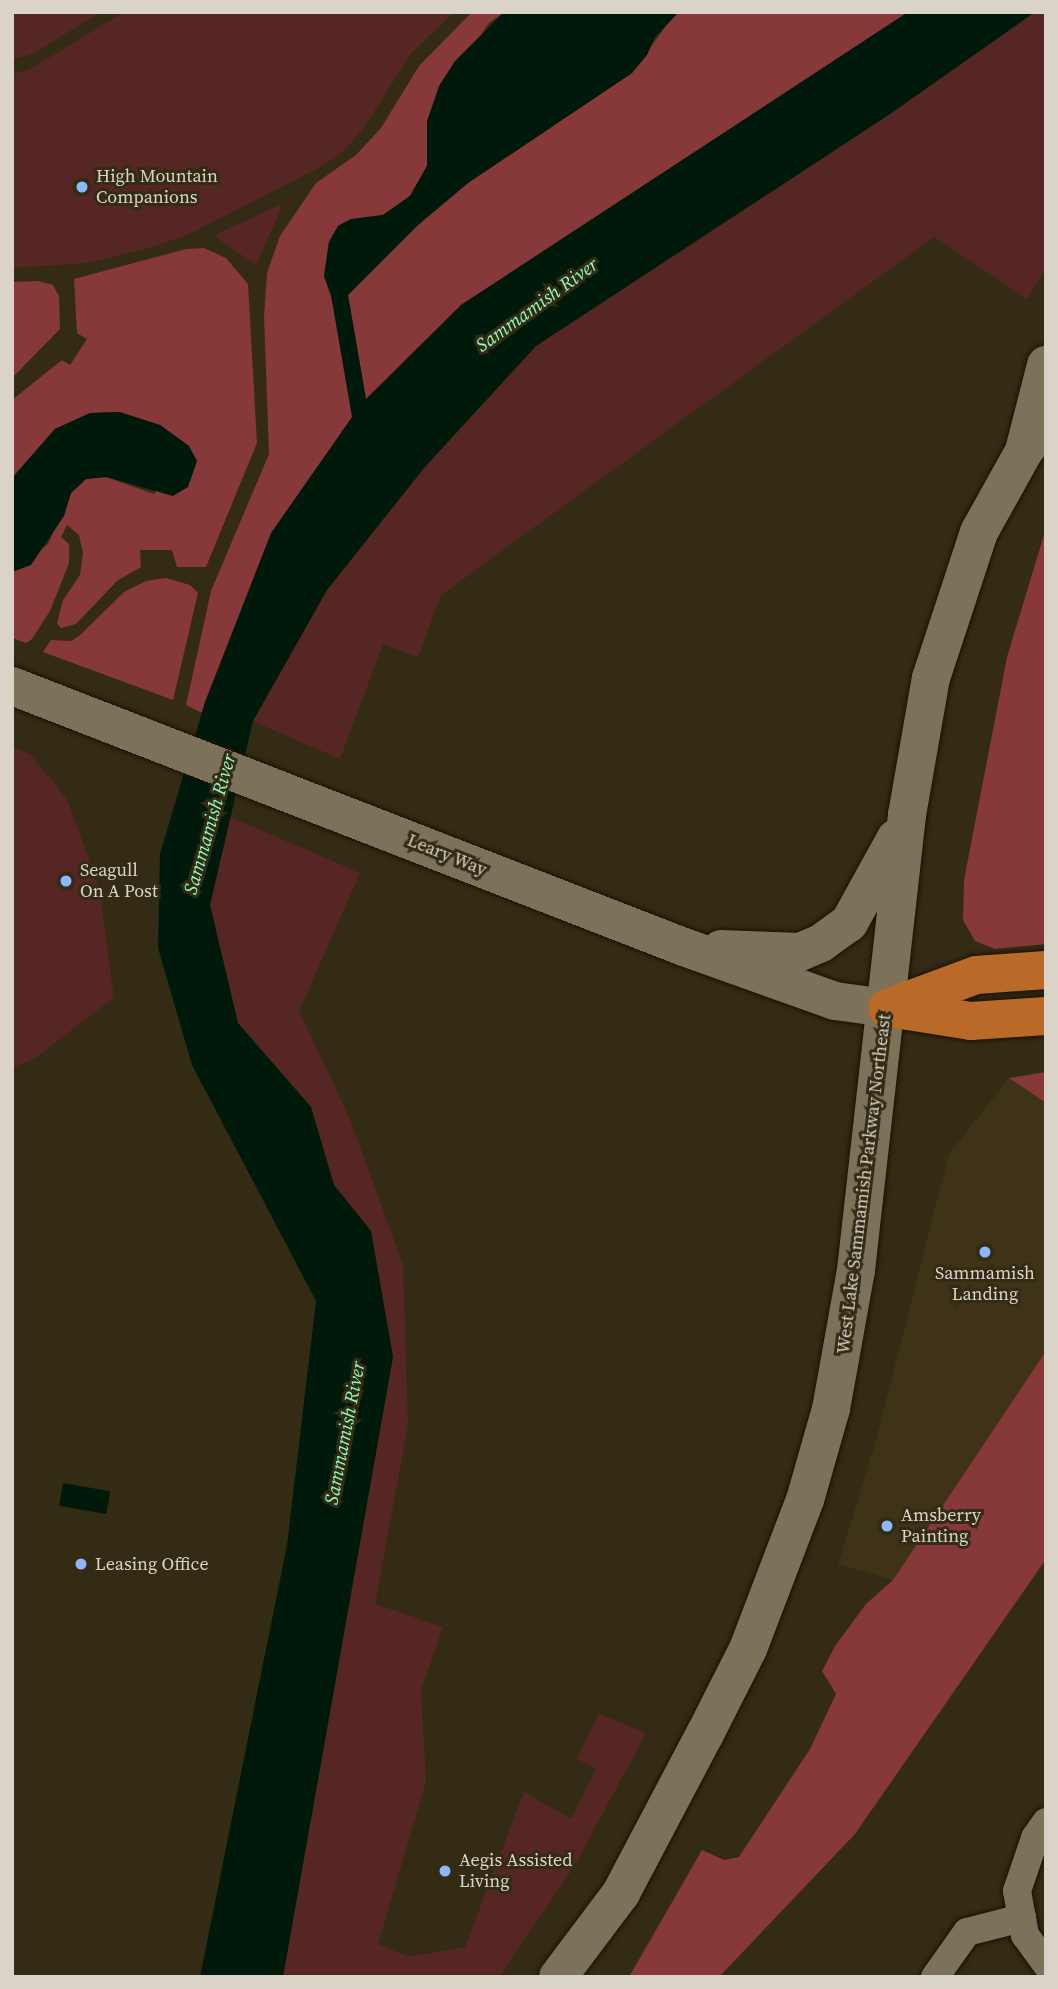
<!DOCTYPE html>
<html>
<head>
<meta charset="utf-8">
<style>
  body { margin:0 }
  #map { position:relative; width:1058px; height:1989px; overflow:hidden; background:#332b14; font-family:"Source Serif 4",serif }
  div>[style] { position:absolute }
  .built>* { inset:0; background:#3e3317 }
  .green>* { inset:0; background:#562625 }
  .forest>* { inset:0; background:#873838 }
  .water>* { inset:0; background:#01190b; transform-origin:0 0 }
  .roads { filter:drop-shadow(0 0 2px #1a1301) drop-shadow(0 0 2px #1a1301) }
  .street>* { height:28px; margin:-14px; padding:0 14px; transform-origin:14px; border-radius:14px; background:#7b7259 }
  .secondary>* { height:38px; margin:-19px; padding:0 19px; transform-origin:19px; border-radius:19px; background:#7b7259 }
  .highway>* { height:38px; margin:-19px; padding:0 19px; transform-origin:19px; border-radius:19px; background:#b96a28 }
  .dots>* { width:19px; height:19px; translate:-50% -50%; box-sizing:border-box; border:4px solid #332b14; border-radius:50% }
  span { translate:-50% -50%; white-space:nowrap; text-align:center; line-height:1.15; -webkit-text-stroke:6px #332b14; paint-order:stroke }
  .poi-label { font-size:18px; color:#d9d4c7 }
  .left { translate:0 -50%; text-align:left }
  .street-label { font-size:18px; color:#d9d4c7 }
  .water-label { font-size:19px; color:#8cfdbc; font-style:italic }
  .frame { position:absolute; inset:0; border:14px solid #d9d4c7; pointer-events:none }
</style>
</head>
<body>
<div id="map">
  <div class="built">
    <i style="clip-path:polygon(1009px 1078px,1046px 1103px,1046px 1351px,893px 1580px,838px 1564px,875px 1444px,949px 1154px)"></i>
  </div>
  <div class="green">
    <i style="clip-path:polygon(12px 12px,100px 12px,33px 54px,12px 59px)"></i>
    <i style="clip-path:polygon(124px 12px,454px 12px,410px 55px,363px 129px,345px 150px,322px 166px,192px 233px,156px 246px,88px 263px,12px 268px,12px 74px,32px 68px)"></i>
    <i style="clip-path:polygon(1035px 12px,1046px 12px,1046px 268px,1027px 299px,934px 237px,441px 595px,418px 657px,383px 644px,340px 759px,253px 721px,327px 590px,424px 468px,536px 346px,890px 114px)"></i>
    <i style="clip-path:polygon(279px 205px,282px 207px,256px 265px,217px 238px,217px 234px)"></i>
    <i style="clip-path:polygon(12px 747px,30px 754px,67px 799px,99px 886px,114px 998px,35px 1058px,12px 1068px)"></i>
    <i style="clip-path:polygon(230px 817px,360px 873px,299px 1011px,350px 1119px,403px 1265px,408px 1425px,375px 1604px,443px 1627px,421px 1690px,426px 1782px,378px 1944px,409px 1957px,465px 1947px,524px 1792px,571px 1819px,596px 1769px,577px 1759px,599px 1714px,646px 1733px,575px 1865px,499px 1977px,283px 1977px,393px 1357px,371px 1231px,334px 1185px,311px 1107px,238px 1023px,210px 905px)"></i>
  </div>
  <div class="forest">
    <i style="clip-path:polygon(472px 12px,504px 12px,488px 24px,427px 121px,427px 166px,410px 196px,383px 215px,351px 219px,338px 226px,329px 242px,324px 276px,366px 400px,348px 295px,418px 225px,468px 183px,632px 73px,673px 16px,679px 12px,909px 12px,461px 305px,202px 713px,186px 705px,211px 591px,269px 454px,264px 316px,267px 273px,280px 236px,316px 183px,356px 155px,381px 128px,419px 66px)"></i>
    <i style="clip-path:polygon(204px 248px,226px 258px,248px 284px,257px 443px,206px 567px,177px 567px,172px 550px,140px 550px,141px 567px,117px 581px,76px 624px,61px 628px,57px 623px,63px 600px,80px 575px,83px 553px,79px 535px,67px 525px,61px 537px,69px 544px,69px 563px,50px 611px,32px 639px,26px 643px,12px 638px,12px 572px,48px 544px,71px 493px,86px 479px,106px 477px,154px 494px,189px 446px,160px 425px,120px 412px,90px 413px,55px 429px,12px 478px,12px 400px,62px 360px,70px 365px,87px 339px,77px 333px,74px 279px,186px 249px)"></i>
    <i style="clip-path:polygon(38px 281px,53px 285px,59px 296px,60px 329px,12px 378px,12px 282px)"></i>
    <i style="clip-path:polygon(1046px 528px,1046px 944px,995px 949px,975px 941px,963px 920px,964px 880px,1007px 657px)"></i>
    <i style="clip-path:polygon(166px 578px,190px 585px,198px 593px,173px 700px,43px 652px,51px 640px,71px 641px,79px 636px,124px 592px,146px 581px)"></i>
    <i style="clip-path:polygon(1046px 1072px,1046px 1103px,1009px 1078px)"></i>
    <i style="clip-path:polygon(1046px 1351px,1046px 1559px,855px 1834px,719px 1977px,629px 1977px,702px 1850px,724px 1860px,739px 1857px,810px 1749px,836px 1694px,822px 1671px,835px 1646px,866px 1604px,893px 1580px)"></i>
  </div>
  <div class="water">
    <i style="clip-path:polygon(504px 12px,679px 12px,655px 37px,647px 55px,632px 73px,468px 183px,418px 225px,348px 295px,366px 399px,461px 305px,908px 12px,1035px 12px,890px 114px,536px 346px,424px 468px,327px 590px,253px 721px,210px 905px,238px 1023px,311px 1107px,334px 1185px,371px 1231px,393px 1357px,283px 1977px,200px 1977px,287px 1545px,316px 1301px,192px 1065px,158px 948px,160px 854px,205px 702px,271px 533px,352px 417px,331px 295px,324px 276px,329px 242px,338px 226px,351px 219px,383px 215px,410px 196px,427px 166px,427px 121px,439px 86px,455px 61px)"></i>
    <i style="clip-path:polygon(119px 412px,160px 425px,189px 446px,197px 461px,188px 487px,173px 496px,106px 477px,86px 479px,71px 493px,64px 516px,31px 565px,12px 572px,12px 478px,55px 429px,90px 413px)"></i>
    <i style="left:63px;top:1483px;width:48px;height:23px;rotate:10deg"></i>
  </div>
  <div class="roads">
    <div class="street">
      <i style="left:1046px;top:1822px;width:19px;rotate:125deg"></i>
      <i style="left:1035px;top:1838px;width:56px;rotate:108.8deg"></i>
      <i style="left:1017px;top:1891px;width:45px;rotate:79.7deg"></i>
      <i style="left:1025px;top:1935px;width:36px;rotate:54deg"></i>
      <i style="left:935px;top:1977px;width:55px;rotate:-54.6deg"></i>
      <i style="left:967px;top:1932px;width:57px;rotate:-14.3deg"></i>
    </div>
    <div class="secondary">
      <i style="left:1025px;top:447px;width:85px;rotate:-75.6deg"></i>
      <i style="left:12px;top:686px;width:721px;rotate:21.23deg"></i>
      <i style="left:684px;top:947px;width:160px;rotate:19.7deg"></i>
      <i style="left:835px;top:1001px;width:52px;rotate:7.7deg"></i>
      <i style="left:721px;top:949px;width:79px;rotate:2.2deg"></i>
      <i style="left:800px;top:952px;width:23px;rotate:-23deg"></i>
      <i style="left:821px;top:943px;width:34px;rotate:-36deg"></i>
      <i style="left:849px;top:923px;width:97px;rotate:-61.1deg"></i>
      <i style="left:558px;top:1977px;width:105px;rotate:-53.1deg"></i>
      <i style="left:621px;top:1893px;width:180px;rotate:-62.2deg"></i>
      <i style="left:705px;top:1734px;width:95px;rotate:-63.2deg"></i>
      <i style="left:748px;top:1649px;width:160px;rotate:-69.1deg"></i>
      <i style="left:805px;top:1500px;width:95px;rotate:-74.1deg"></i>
      <i style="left:831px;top:1409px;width:141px;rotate:-79.8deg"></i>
      <i style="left:856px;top:1270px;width:458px;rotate:-83.6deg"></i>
      <i style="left:907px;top:815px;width:139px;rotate:-80.1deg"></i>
      <i style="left:931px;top:678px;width:154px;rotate:-71.8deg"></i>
      <i style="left:979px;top:532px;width:93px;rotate:-60.9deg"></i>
      <i style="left:1024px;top:451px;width:36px;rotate:-52deg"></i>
    </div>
    <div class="highway">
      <i style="left:887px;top:1008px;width:95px;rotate:-20.3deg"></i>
      <i style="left:976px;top:975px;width:70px;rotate:-4.1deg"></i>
      <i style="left:889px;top:1008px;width:83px;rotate:9deg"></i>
      <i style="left:971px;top:1021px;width:75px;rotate:-3.8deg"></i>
    </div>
  </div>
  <div class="dots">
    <i style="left:82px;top:187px;background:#8bb9fc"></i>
    <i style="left:66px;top:881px;background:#8bb9fc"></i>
    <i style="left:985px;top:1252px;background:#8bb9fc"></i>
    <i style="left:887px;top:1526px;background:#8bb9fc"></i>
    <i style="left:81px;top:1564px;background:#8bb9fc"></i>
    <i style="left:445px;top:1871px;background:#8bb9fc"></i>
  </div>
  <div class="poi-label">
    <span class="left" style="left:96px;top:187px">High Mountain<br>Companions</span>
    <span class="left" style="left:80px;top:881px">Seagull<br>On A Post</span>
    <span style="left:985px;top:1284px">Sammamish<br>Landing</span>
    <span class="left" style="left:901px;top:1526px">Amsberry<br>Painting</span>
    <span class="left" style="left:95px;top:1564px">Leasing Office</span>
    <span class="left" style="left:459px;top:1871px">Aegis Assisted<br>Living</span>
  </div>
  <div class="street-label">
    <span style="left:447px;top:855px;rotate:22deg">Leary Way</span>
    <span style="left:864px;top:1184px;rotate:-83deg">West Lake Sammamish Parkway Northeast</span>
  </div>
  <div class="water-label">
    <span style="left:537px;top:305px;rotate:-36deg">Sammamish River</span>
    <span style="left:210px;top:824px;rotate:-74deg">Sammamish River</span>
    <span style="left:345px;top:1433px;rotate:-79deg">Sammamish River</span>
  </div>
  <div class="frame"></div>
</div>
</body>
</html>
